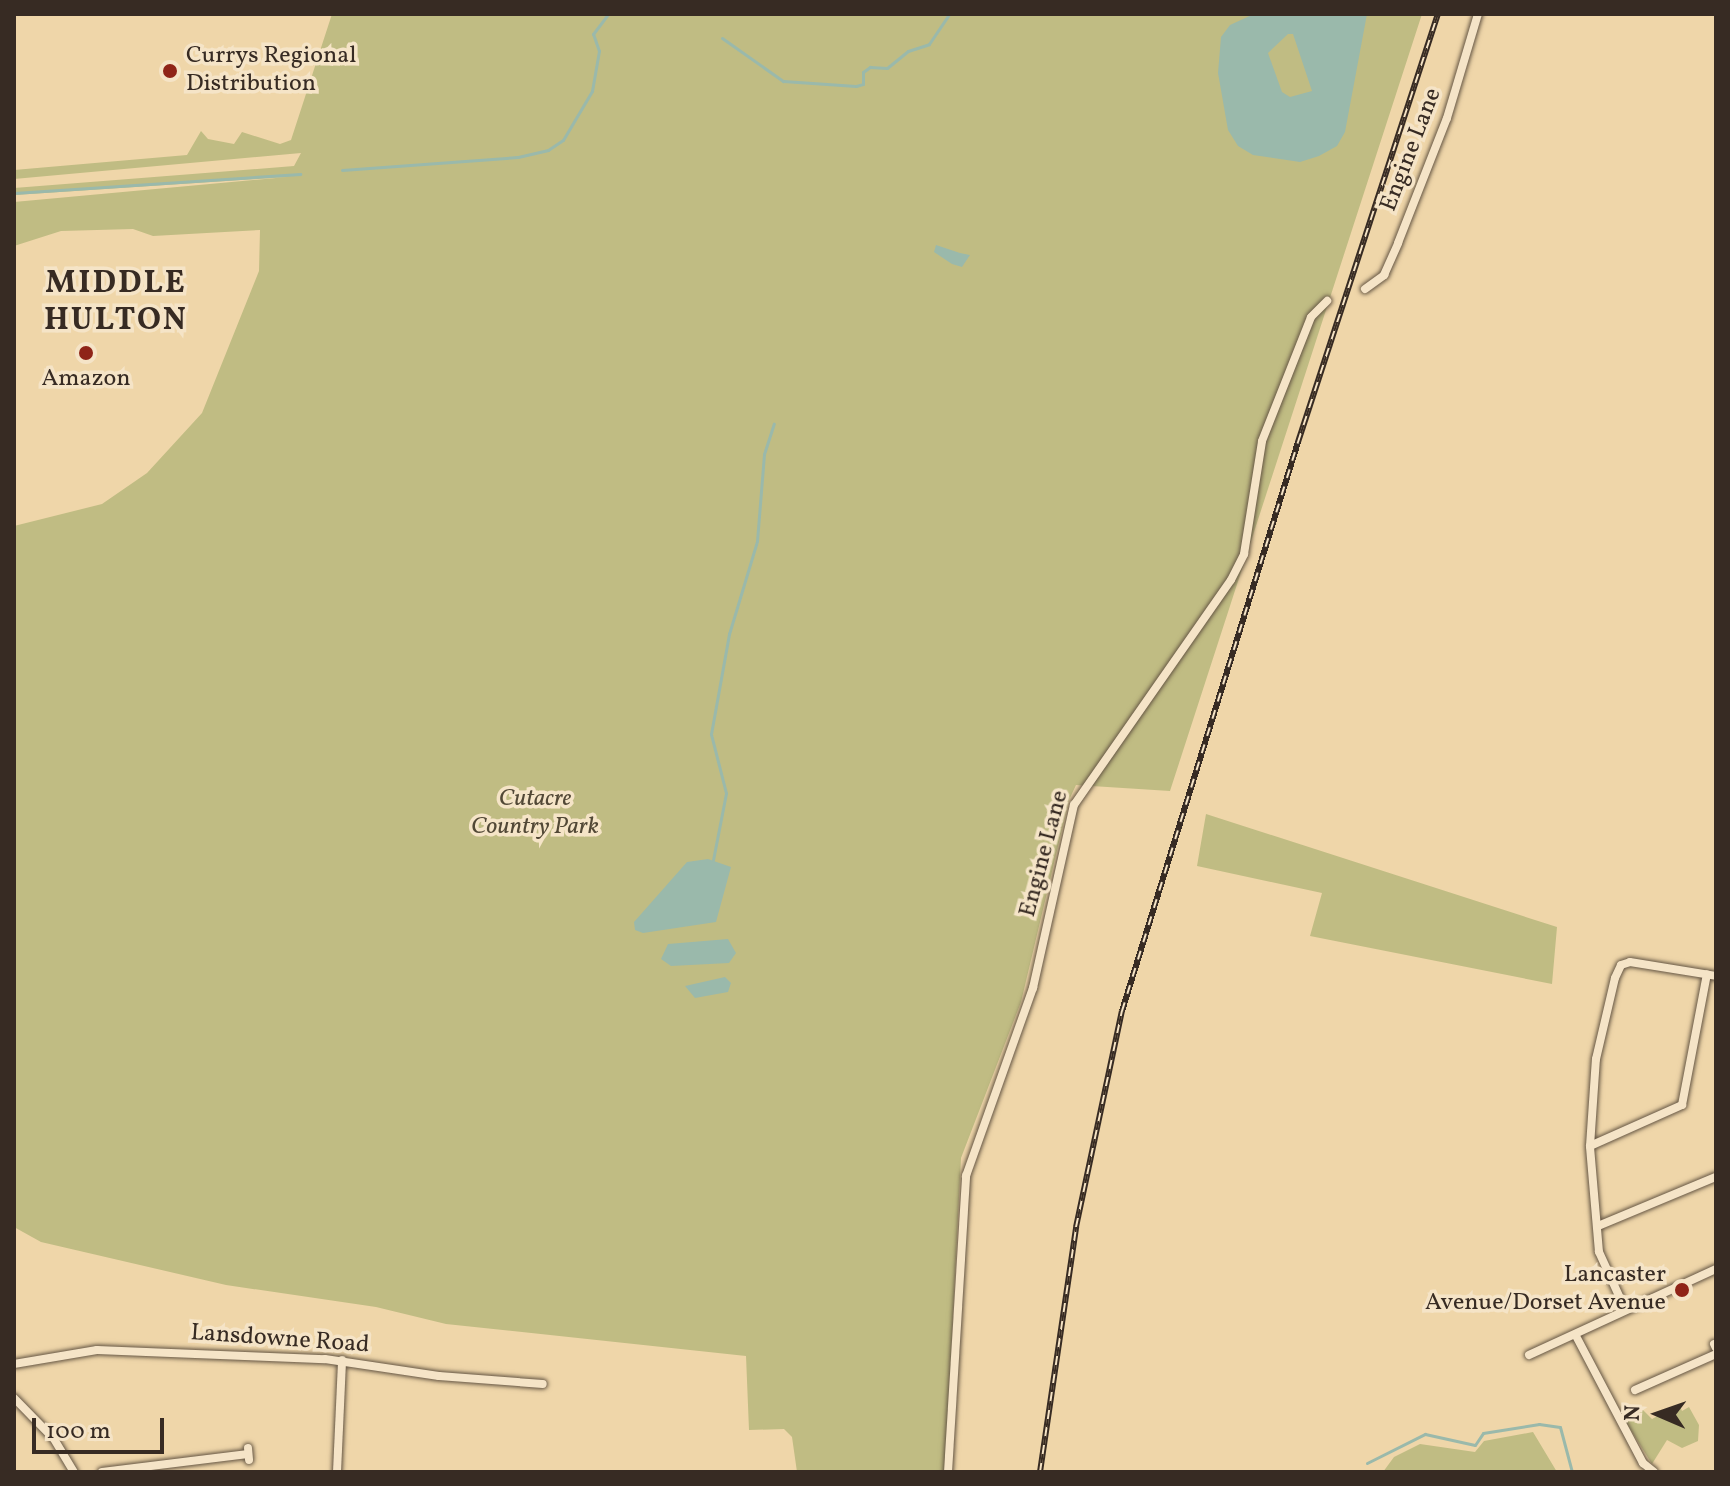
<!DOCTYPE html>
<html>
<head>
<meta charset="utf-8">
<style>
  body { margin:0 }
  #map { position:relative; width:1730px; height:1486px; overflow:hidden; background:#efd6a9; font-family:Vollkorn,serif }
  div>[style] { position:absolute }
  .green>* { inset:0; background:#c0bc83 }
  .water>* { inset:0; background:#9ab9ab }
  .stream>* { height:3px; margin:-1.5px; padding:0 1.5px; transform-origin:1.5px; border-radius:1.5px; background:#9ab9ab }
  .roads { filter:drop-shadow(0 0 2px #655644) drop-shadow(0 0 2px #655644) }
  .street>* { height:8px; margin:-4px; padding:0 4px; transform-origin:4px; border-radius:4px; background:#f5e4c7 }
  .rail>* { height:6px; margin-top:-3px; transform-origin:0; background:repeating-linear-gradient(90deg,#f5e4c7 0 9px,#372b23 0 18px); box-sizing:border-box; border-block:2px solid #372b23 }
  .dots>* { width:22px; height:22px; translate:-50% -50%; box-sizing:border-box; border:4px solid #f5e4c7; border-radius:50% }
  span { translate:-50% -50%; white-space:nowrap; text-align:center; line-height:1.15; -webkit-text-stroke:7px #f5e4c7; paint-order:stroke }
  .poi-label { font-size:24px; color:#372b23 }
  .left { translate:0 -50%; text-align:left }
  .right { translate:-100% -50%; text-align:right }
  .street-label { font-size:24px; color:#372b23 }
  .park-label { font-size:24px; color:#524836; font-style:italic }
  .district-label { font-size:32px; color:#372b23; font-weight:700; letter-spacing:2px }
  .frame { position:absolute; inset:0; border:16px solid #372b23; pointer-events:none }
  .north { position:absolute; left:1618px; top:1374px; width:80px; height:80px; -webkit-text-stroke:6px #f5e4c7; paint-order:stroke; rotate:272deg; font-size:22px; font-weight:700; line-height:32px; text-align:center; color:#372b23 }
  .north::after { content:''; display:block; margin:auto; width:28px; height:36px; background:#372b23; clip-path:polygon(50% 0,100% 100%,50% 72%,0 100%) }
  .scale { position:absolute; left:32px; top:1418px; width:132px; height:36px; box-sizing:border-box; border:4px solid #372b23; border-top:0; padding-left:10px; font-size:24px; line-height:28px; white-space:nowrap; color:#372b23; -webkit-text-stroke:6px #f5e4c7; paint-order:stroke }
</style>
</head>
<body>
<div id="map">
  <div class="green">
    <i style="clip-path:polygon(332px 14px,1422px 14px,1170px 791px,1076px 785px,1069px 800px,1021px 1002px,961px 1158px,945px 1472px,797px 1472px,792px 1437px,784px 1429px,749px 1430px,746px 1356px,446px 1324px,376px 1307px,226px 1285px,41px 1242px,14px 1227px,14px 526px,102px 504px,147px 473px,202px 413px,259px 271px,260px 230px,153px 236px,133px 229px,61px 231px,14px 246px,14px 202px,287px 177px,14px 195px,14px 188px,294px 166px,301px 153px,14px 179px,14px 170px,187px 155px,201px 131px,208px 139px,234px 144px,242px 132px,280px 144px,291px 140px)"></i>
    <i style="clip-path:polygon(1206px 814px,1557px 927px,1552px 984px,1310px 936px,1322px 893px,1197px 866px)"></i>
    <i style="clip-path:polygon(1679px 1404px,1682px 1411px,1689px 1407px,1699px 1425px,1698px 1441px,1682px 1448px,1667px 1440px,1652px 1464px,1622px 1416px,1640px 1407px,1652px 1419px)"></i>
    <i style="clip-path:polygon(1533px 1432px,1557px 1472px,1383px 1472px,1394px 1457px,1420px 1444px,1475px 1452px,1484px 1441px)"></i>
  </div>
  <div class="water">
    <i style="clip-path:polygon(evenodd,1254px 14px,1367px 14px,1345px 132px,1337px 146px,1319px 156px,1300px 162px,1253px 155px,1238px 146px,1228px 130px,1218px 73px,1221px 37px,1230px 25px,1254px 14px,1288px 34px,1293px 34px,1312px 91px,1290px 97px,1282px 92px,1268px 53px,1288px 34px)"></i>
    <i style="clip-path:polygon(936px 245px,960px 253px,970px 255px,962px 267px,952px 264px,934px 252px)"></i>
    <i style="clip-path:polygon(708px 859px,731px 867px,716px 922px,643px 933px,635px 930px,634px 922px,687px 862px)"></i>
    <i style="clip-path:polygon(728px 939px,736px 953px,729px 963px,671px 966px,661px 959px,668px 944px)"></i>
    <i style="clip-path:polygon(725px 977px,731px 983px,728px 992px,695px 998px,685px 986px)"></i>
  </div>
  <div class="stream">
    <i style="left:722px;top:38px;width:75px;rotate:35.2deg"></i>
    <i style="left:783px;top:81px;width:73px;rotate:3.9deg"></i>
    <i style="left:856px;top:86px;width:7px;rotate:-16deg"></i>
    <i style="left:863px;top:84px;width:12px;rotate:-90deg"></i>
    <i style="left:863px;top:72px;width:9px;rotate:-36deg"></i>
    <i style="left:870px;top:67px;width:17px;rotate:3deg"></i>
    <i style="left:887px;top:68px;width:27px;rotate:-39deg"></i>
    <i style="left:908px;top:51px;width:22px;rotate:-18deg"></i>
    <i style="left:929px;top:44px;width:36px;rotate:-56deg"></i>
    <i style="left:342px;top:170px;width:176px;rotate:-4.2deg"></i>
    <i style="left:518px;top:157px;width:31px;rotate:-13deg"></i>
    <i style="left:548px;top:150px;width:18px;rotate:-34deg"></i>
    <i style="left:563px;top:140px;width:57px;rotate:-59.4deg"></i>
    <i style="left:592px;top:91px;width:41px;rotate:-80.1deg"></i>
    <i style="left:599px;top:51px;width:18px;rotate:-109deg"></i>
    <i style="left:593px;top:34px;width:25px;rotate:-53deg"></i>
    <i style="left:14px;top:193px;width:287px;rotate:-3.8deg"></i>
    <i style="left:713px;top:860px;width:68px;rotate:-79deg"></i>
    <i style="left:726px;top:793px;width:61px;rotate:-104.3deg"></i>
    <i style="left:711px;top:734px;width:102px;rotate:-79.8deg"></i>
    <i style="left:729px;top:634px;width:97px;rotate:-73.2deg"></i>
    <i style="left:757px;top:541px;width:87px;rotate:-85.4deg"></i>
    <i style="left:764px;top:454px;width:32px;rotate:-72deg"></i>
    <i style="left:1367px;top:1463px;width:65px;rotate:-26.6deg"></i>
    <i style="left:1425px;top:1434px;width:51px;rotate:12.4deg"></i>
    <i style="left:1475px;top:1445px;width:14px;rotate:-56deg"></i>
    <i style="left:1483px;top:1433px;width:57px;rotate:-9.1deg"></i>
    <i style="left:1539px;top:1424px;width:21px;rotate:8deg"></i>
    <i style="left:1560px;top:1427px;width:47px;rotate:75.1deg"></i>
  </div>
  <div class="roads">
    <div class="street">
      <i style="left:1365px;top:289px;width:24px;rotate:-36deg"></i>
      <i style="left:1384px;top:275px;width:35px;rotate:-66deg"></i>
      <i style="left:1398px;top:243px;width:134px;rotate:-68.6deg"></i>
      <i style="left:1447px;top:118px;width:109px;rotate:-73.4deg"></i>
      <i style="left:1590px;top:1146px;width:101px;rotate:-24deg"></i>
      <i style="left:1682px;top:1105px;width:133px;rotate:-79.2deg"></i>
      <i style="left:1598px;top:1226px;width:128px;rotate:-22.6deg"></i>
      <i style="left:1625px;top:1309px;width:63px;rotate:-114.5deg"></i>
      <i style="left:1599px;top:1252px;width:106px;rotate:-94.9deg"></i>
      <i style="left:1590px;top:1146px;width:87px;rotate:-86.1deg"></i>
      <i style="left:1596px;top:1059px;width:83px;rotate:-76.8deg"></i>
      <i style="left:1615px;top:978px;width:14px;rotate:-65deg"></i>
      <i style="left:1621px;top:965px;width:9px;rotate:-18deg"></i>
      <i style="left:1630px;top:962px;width:87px;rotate:9.2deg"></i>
      <i style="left:1576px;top:1336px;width:144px;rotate:62.2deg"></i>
      <i style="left:1643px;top:1463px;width:14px;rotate:39deg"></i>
      <i style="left:1714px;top:1344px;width:4px;rotate:63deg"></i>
      <i style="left:1529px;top:1355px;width:206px;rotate:-24.7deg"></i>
      <i style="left:14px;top:1364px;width:84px;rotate:-9.6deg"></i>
      <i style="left:97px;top:1350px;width:228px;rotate:2.3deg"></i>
      <i style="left:325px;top:1359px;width:115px;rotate:8.5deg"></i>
      <i style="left:439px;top:1376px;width:104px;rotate:4.4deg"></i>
      <i style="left:1635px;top:1390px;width:89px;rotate:-24deg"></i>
      <i style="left:14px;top:1398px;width:57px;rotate:45.7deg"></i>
      <i style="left:54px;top:1439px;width:39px;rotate:59deg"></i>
      <i style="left:248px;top:1448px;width:12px;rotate:85deg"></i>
      <i style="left:102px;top:1472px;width:147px;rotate:-7deg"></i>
      <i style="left:337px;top:1472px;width:112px;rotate:-87.4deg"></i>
      <i style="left:948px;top:1472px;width:297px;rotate:-86.5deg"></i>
      <i style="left:966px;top:1176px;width:200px;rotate:-70.4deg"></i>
      <i style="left:1033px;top:988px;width:188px;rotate:-77.4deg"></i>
      <i style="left:1074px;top:805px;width:274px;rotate:-55.1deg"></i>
      <i style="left:1231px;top:580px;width:29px;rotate:-63deg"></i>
      <i style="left:1244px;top:554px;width:114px;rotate:-80.9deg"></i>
      <i style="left:1262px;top:441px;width:133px;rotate:-68.4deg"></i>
      <i style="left:1311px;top:317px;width:23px;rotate:-45deg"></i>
    </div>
  </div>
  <div class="rail">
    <i style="left:1040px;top:1472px;width:248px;rotate:-81.6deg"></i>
    <i style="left:1076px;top:1227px;width:221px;rotate:-78deg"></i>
    <i style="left:1122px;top:1011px;width:596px;rotate:-72.81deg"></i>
    <i style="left:1298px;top:442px;width:450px;rotate:-71.9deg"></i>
  </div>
  <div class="dots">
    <i style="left:170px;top:71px;background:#8f2418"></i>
    <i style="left:86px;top:353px;background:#8f2418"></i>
    <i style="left:1682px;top:1290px;background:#8f2418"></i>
  </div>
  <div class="poi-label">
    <span class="left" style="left:186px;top:71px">Currys Regional<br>Distribution</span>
    <span style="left:86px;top:380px">Amazon</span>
    <span class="right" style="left:1666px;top:1290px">Lancaster<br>Avenue/Dorset Avenue</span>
  </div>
  <div class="street-label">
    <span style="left:1412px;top:150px;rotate:-69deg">Engine Lane</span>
    <span style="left:1045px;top:854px;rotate:-75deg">Engine Lane</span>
    <span style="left:280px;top:1340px;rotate:4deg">Lansdowne Road</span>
  </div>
  <div class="park-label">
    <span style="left:535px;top:814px">Cutacre<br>Country Park</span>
  </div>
  <div class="district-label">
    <span style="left:116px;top:303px">MIDDLE<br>HULTON</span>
  </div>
  <div class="frame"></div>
  <div class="north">N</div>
  <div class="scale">100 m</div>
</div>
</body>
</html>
